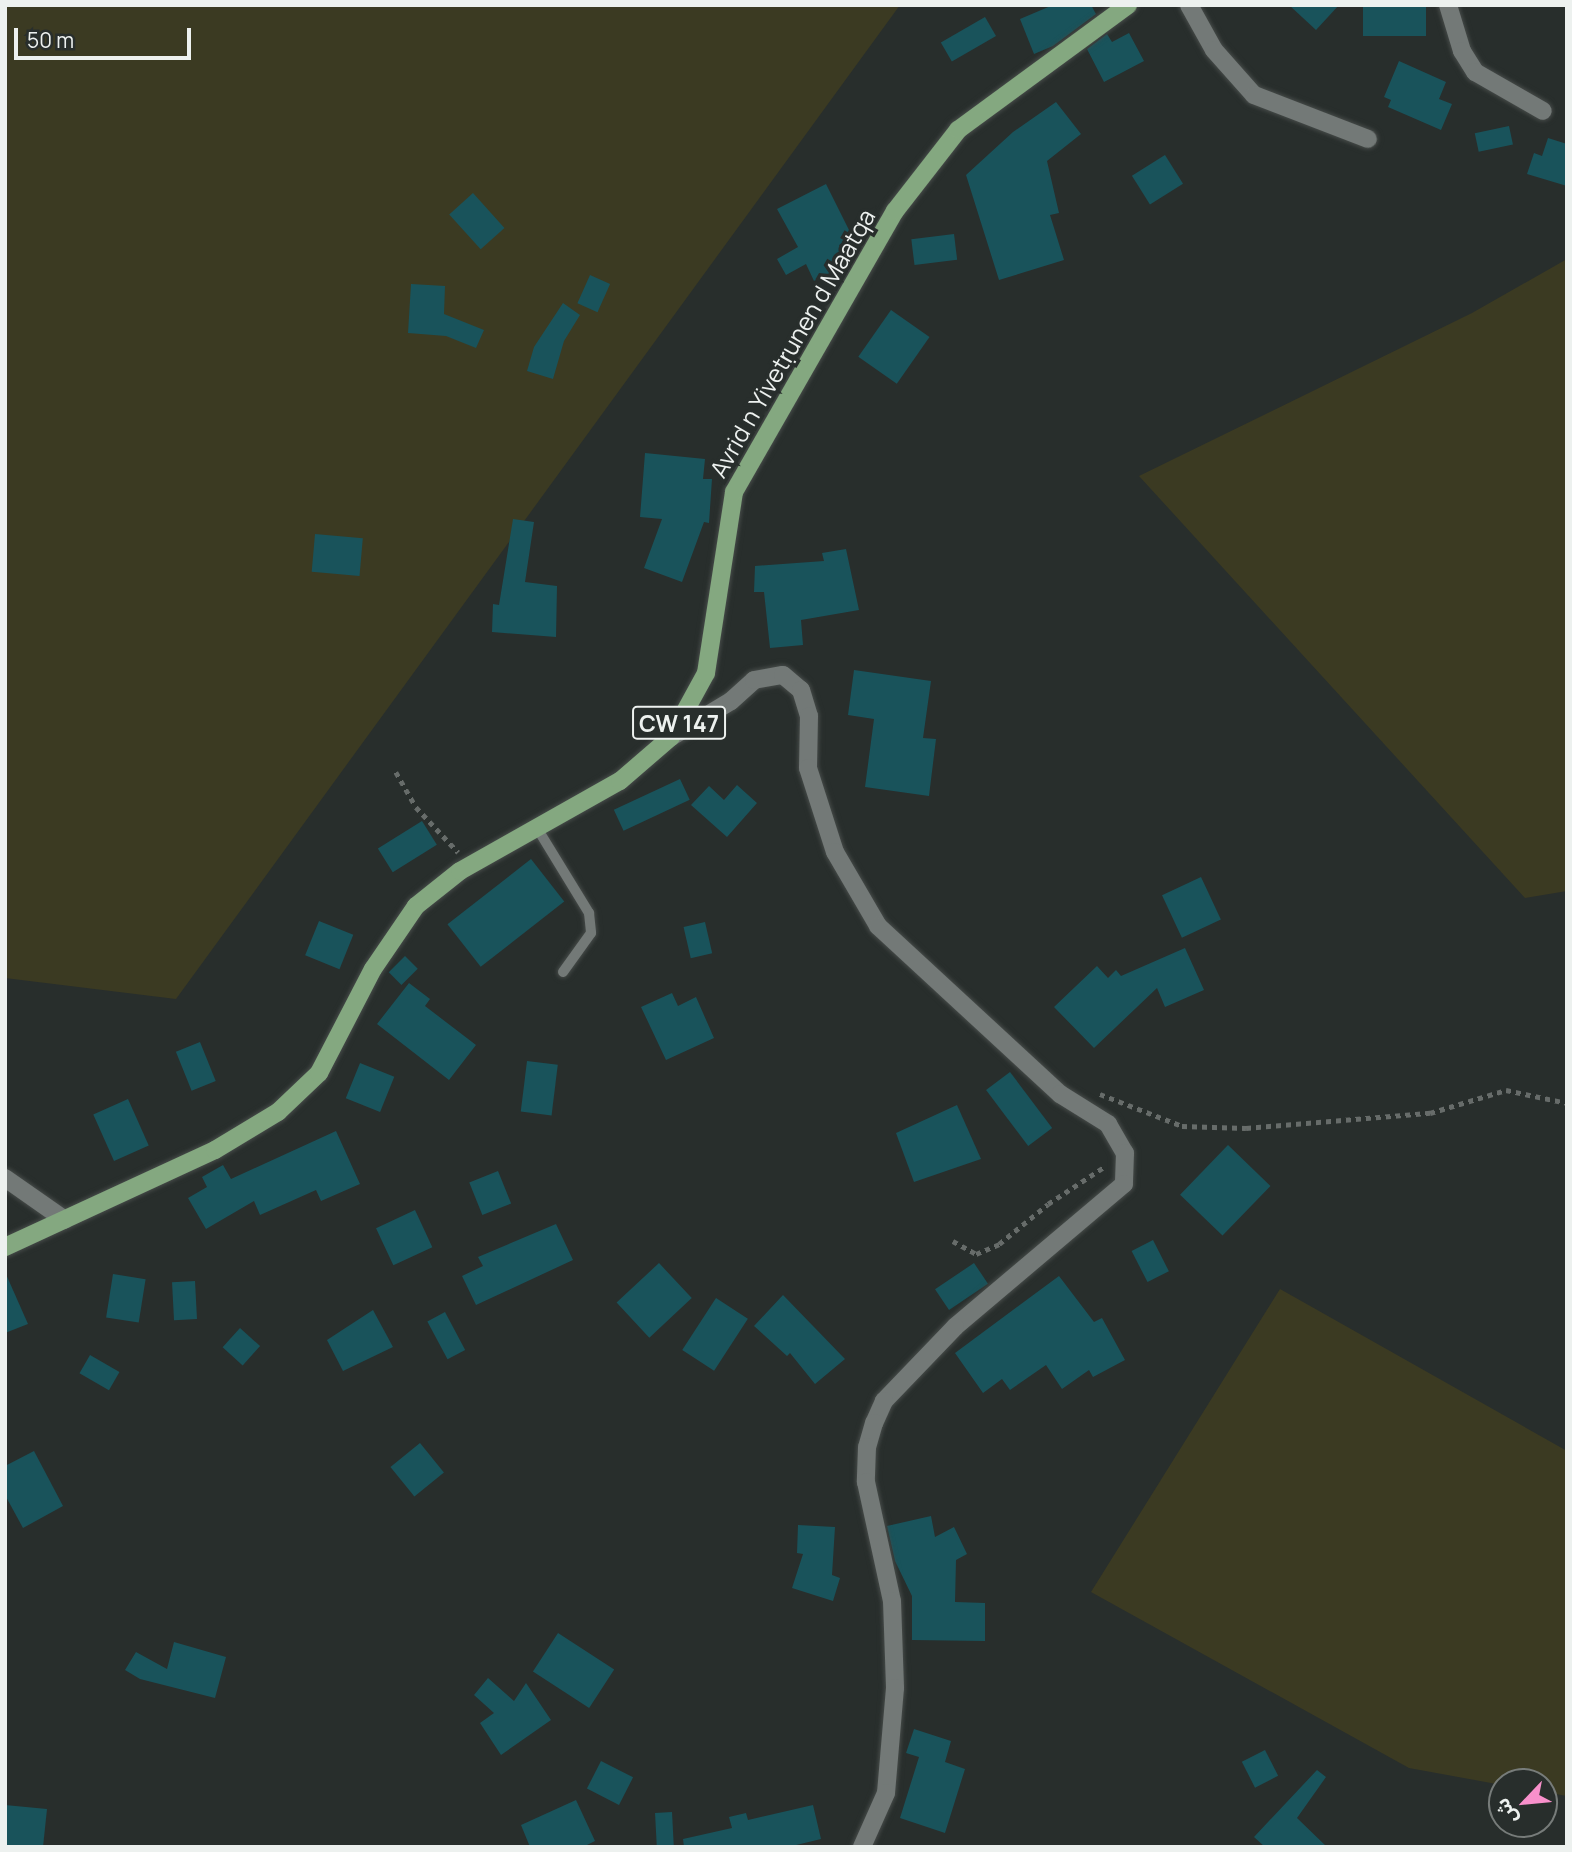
<!DOCTYPE html>
<html>
<head>
<meta charset="utf-8">
<style>
  body { margin:0 }
  #map { position:relative; width:1572px; height:1852px; overflow:hidden; background:#282e2c; font-family:Manrope,"Noto Sans Arabic",sans-serif }
  div>[style] { position:absolute }
  .green>* { inset:0; background:#3b3a22 }
  .building>* { inset:0; background:#19535b; transform-origin:0 0 }
  .path>* { height:4.5px; margin-top:-2.25px; transform-origin:0; background:repeating-linear-gradient(90deg,#676c6a 0 5px,transparent 0 10px) }
  .roads { filter:drop-shadow(0 0 2px #464b49) drop-shadow(0 0 2px #464b49) }
  .lane>* { height:10px; margin:-5px; padding:0 5px; transform-origin:5px; border-radius:5px; background:#737977 }
  .street>* { height:18px; margin:-9px; padding:0 9px; transform-origin:9px; border-radius:9px; background:#737977 }
  .primary>* { height:18px; margin:-9px; padding:0 9px; transform-origin:9px; border-radius:9px; background:#84a880 }
  span { translate:-50% -50%; white-space:nowrap; text-align:center; line-height:1.15; -webkit-text-stroke:7px #282e2c; paint-order:stroke }
  .shield-label span { padding:2px 5px; background:#282e2c; border:2px solid; border-radius:5px; -webkit-text-stroke-width:0 }
  .shield-label { font-size:23px; color:#edf1ef; font-weight:700 }
  .street-label { font-size:24px; color:#edf1ef }
  .frame { position:absolute; inset:0; border:7px solid #edf1ef; pointer-events:none }
  .north { position:absolute; left:1488px; top:1768px; width:70px; height:70px; box-sizing:border-box; background:#282e2c; border:2px solid #777c7a; border-radius:50%; rotate:244deg; font-size:19px; font-weight:700; line-height:28px; text-align:center; color:#edf1ef }
  .north::after { content:''; display:block; margin:auto; width:24px; height:32px; background:#f890cb; clip-path:polygon(50% 0,100% 100%,50% 72%,0 100%) }
  .scale { position:absolute; left:14px; top:28px; width:177px; height:32px; box-sizing:border-box; border:4px solid #edf1ef; border-top:0; padding-left:9px; font-size:21px; line-height:24px; white-space:nowrap; color:#edf1ef; -webkit-text-stroke:5px #282e2c; paint-order:stroke }
</style>
</head>
<body>
<div id="map">
  <div class="green">
    <i style="clip-path:polygon(5px 5px,900px 5px,176px 999px,5px 978px)"></i>
    <i style="clip-path:polygon(1567px 259px,1567px 891px,1525px 898px,1139px 476px,1472px 313px)"></i>
    <i style="clip-path:polygon(1280px 1289px,1567px 1451px,1567px 1796px,1544px 1792px,1544px 1782px,1502px 1785px,1409px 1768px,1091px 1592px)"></i>
  </div>
  <div class="building">
    <i style="clip-path:polygon(1053px 5px,1091px 5px,1096px 14px,1053px 46px,1034px 54px,1020px 19px)"></i>
    <i style="clip-path:polygon(1289px 5px,1339px 5px,1316px 30px)"></i>
    <i style="left:1363px;top:5px;width:63px;height:31px"></i>
    <i style="left:985px;top:17px;width:22px;height:51px;rotate:60deg"></i>
    <i style="clip-path:polygon(1129px 33px,1144px 61px,1104px 82px,1087px 49px,1107px 34px,1112px 42px)"></i>
    <i style="clip-path:polygon(1399px 61px,1446px 82px,1439px 99px,1452px 104px,1441px 130px,1388px 107px,1391px 100px,1384px 97px)"></i>
    <i style="clip-path:polygon(1056px 102px,1081px 134px,1047px 161px,1059px 213px,1050px 215px,1064px 260px,999px 280px,966px 175px,1013px 132px)"></i>
    <i style="left:1509px;top:126px;width:19px;height:35px;rotate:78deg"></i>
    <i style="clip-path:polygon(1548px 138px,1567px 144px,1567px 186px,1527px 174px,1534px 153px,1542px 156px)"></i>
    <i style="left:1165px;top:155px;width:34px;height:39px;rotate:58deg"></i>
    <i style="clip-path:polygon(826px 184px,853px 238px,839px 245px,849px 263px,814px 281px,806px 264px,786px 275px,777px 259px,798px 247px,777px 209px)"></i>
    <i style="left:473px;top:193px;width:47px;height:32px;rotate:48deg"></i>
    <i style="left:954px;top:234px;width:26px;height:43px;rotate:83deg"></i>
    <i style="left:590px;top:275px;width:22px;height:31px;rotate:24deg"></i>
    <i style="clip-path:polygon(411px 284px,445px 286px,444px 314px,484px 330px,476px 348px,446px 336px,408px 333px)"></i>
    <i style="clip-path:polygon(563px 303px,580px 315px,564px 341px,553px 379px,527px 371px,534px 347px)"></i>
    <i style="left:891px;top:310px;width:47px;height:57px;rotate:35deg"></i>
    <i style="clip-path:polygon(645px 453px,705px 459px,703px 479px,712px 479px,709px 523px,704px 522px,682px 582px,644px 568px,662px 519px,640px 517px)"></i>
    <i style="clip-path:polygon(513px 519px,534px 522px,525px 582px,557px 586px,556px 637px,492px 632px,493px 604px,499px 605px)"></i>
    <i style="left:315px;top:534px;width:48px;height:38px;rotate:5deg"></i>
    <i style="clip-path:polygon(846px 549px,859px 610px,801px 620px,803px 645px,770px 648px,764px 592px,754px 592px,755px 566px,824px 561px,822px 553px)"></i>
    <i style="clip-path:polygon(854px 670px,931px 681px,923px 738px,936px 739px,929px 796px,865px 787px,874px 719px,848px 715px)"></i>
    <i style="left:680px;top:779px;width:23px;height:73px;rotate:65deg"></i>
    <i style="clip-path:polygon(737px 785px,757px 803px,727px 837px,691px 805px,709px 786px,724px 800px)"></i>
    <i style="left:422px;top:821px;width:28px;height:52px;rotate:58deg"></i>
    <i style="left:531px;top:859px;width:54px;height:106px;rotate:52deg"></i>
    <i style="left:1201px;top:877px;width:47px;height:43px;rotate:65deg"></i>
    <i style="left:319px;top:921px;width:37px;height:37px;rotate:22deg"></i>
    <i style="left:705px;top:922px;width:32px;height:22px;rotate:77deg"></i>
    <i style="clip-path:polygon(1185px 948px,1204px 990px,1165px 1007px,1157px 988px,1094px 1048px,1054px 1007px,1097px 966px,1108px 978px,1116px 970px,1121px 976px)"></i>
    <i style="left:405px;top:956px;width:18px;height:23px;rotate:45deg"></i>
    <i style="clip-path:polygon(409px 983px,430px 999px,425px 1006px,476px 1045px,449px 1080px,377px 1024px)"></i>
    <i style="clip-path:polygon(672px 993px,678px 1006px,696px 997px,714px 1038px,666px 1060px,641px 1007px)"></i>
    <i style="left:200px;top:1042px;width:42px;height:26px;rotate:68deg"></i>
    <i style="left:527px;top:1061px;width:31px;height:51px;rotate:7deg"></i>
    <i style="left:360px;top:1063px;width:37px;height:38px;rotate:22deg"></i>
    <i style="left:1010px;top:1072px;width:70px;height:30px;rotate:53deg"></i>
    <i style="left:128px;top:1099px;width:51px;height:38px;rotate:66deg"></i>
    <i style="clip-path:polygon(957px 1105px,981px 1159px,914px 1182px,896px 1133px)"></i>
    <i style="clip-path:polygon(336px 1131px,360px 1184px,321px 1201px,316px 1190px,260px 1215px,254px 1201px,206px 1229px,188px 1198px,207px 1187px,202px 1177px,223px 1165px,231px 1179px)"></i>
    <i style="left:1228px;top:1145px;width:59px;height:69px;rotate:44deg"></i>
    <i style="left:498px;top:1171px;width:35px;height:31px;rotate:68deg"></i>
    <i style="left:415px;top:1210px;width:41px;height:43px;rotate:65deg"></i>
    <i style="clip-path:polygon(556px 1224px,573px 1260px,476px 1305px,462px 1276px,483px 1266px,478px 1257px)"></i>
    <i style="left:1153px;top:1240px;width:35px;height:24px;rotate:63deg"></i>
    <i style="left:659px;top:1263px;width:48px;height:58px;rotate:47deg"></i>
    <i style="left:974px;top:1263px;width:25px;height:47px;rotate:56deg"></i>
    <i style="clip-path:polygon(5px 1272px,28px 1324px,5px 1333px)"></i>
    <i style="left:113px;top:1274px;width:33px;height:44px;rotate:9deg"></i>
    <i style="clip-path:polygon(1059px 1276px,1094px 1322px,1102px 1318px,1125px 1360px,1093px 1377px,1089px 1370px,1062px 1389px,1046px 1365px,1010px 1390px,1002px 1379px,983px 1393px,955px 1353px)"></i>
    <i style="left:195px;top:1281px;width:38px;height:23px;rotate:87deg"></i>
    <i style="clip-path:polygon(783px 1295px,845px 1359px,815px 1384px,790px 1353px,787px 1356px,754px 1326px)"></i>
    <i style="left:716px;top:1298px;width:38px;height:62px;rotate:33deg"></i>
    <i style="clip-path:polygon(373px 1310px,393px 1347px,343px 1371px,327px 1340px)"></i>
    <i style="left:445px;top:1312px;width:43px;height:20px;rotate:62deg"></i>
    <i style="left:240px;top:1328px;width:27px;height:26px;rotate:42deg"></i>
    <i style="left:90px;top:1355px;width:34px;height:21px;rotate:30deg"></i>
    <i style="left:420px;top:1443px;width:38px;height:38px;rotate:51deg"></i>
    <i style="clip-path:polygon(34px 1451px,63px 1506px,23px 1528px,5px 1495px,5px 1466px)"></i>
    <i style="clip-path:polygon(931px 1516px,935px 1537px,954px 1527px,967px 1554px,956px 1560px,955px 1602px,985px 1603px,985px 1641px,912px 1640px,912px 1596px,895px 1561px,887px 1526px)"></i>
    <i style="clip-path:polygon(798px 1525px,835px 1527px,832px 1575px,840px 1578px,833px 1601px,792px 1588px,803px 1554px,797px 1553px)"></i>
    <i style="left:558px;top:1633px;width:67px;height:46px;rotate:33deg"></i>
    <i style="clip-path:polygon(174px 1642px,226px 1657px,215px 1698px,140px 1679px,125px 1670px,136px 1652px,167px 1669px)"></i>
    <i style="clip-path:polygon(488px 1678px,514px 1701px,526px 1683px,551px 1720px,501px 1755px,480px 1723px,494px 1713px,474px 1695px)"></i>
    <i style="clip-path:polygon(914px 1729px,951px 1741px,945px 1762px,965px 1769px,945px 1833px,900px 1818px,919px 1757px,906px 1753px)"></i>
    <i style="left:1265px;top:1750px;width:29px;height:26px;rotate:63deg"></i>
    <i style="left:601px;top:1761px;width:36px;height:31px;rotate:27deg"></i>
    <i style="clip-path:polygon(1317px 1770px,1326px 1777px,1297px 1818px,1327px 1847px,1265px 1847px,1254px 1837px)"></i>
    <i style="clip-path:polygon(576px 1800px,595px 1841px,583px 1847px,530px 1847px,521px 1825px)"></i>
    <i style="clip-path:polygon(5px 1805px,47px 1809px,43px 1847px,5px 1847px)"></i>
    <i style="clip-path:polygon(813px 1805px,821px 1839px,788px 1847px,684px 1847px,683px 1839px,732px 1828px,729px 1817px,746px 1813px,748px 1820px)"></i>
    <i style="left:672px;top:1812px;width:35px;height:17px;rotate:87deg"></i>
  </div>
  <div class="path">
    <i style="left:396px;top:772px;width:40px;rotate:60.3deg"></i>
    <i style="left:416px;top:807px;width:62px;rotate:47deg"></i>
    <i style="left:1100px;top:1094px;width:88px;rotate:21.3deg"></i>
    <i style="left:1182px;top:1126px;width:64px;rotate:1.8deg"></i>
    <i style="left:1246px;top:1128px;width:185px;rotate:-4.7deg"></i>
    <i style="left:1430px;top:1113px;width:79px;rotate:-16.8deg"></i>
    <i style="left:1506px;top:1090px;width:62px;rotate:12deg"></i>
    <i style="left:953px;top:1241px;width:26px;rotate:29deg"></i>
    <i style="left:976px;top:1254px;width:25px;rotate:-23deg"></i>
    <i style="left:999px;top:1244px;width:63px;rotate:-39.2deg"></i>
    <i style="left:1048px;top:1204px;width:67px;rotate:-33.5deg"></i>
  </div>
  <div class="roads">
    <div class="lane">
      <i style="left:537px;top:828px;width:100px;rotate:58.5deg"></i>
      <i style="left:589px;top:913px;width:20px;rotate:84deg"></i>
      <i style="left:591px;top:933px;width:48px;rotate:125.7deg"></i>
    </div>
    <div class="street">
      <i style="left:1189px;top:5px;width:51px;rotate:60.9deg"></i>
      <i style="left:1214px;top:50px;width:60px;rotate:48.4deg"></i>
      <i style="left:1254px;top:95px;width:122px;rotate:21.1deg"></i>
      <i style="left:1448px;top:5px;width:48px;rotate:73.1deg"></i>
      <i style="left:1462px;top:51px;width:25px;rotate:58deg"></i>
      <i style="left:1475px;top:72px;width:78px;rotate:29.8deg"></i>
      <i style="left:671px;top:737px;width:70px;rotate:-31deg"></i>
      <i style="left:731px;top:701px;width:31px;rotate:-42deg"></i>
      <i style="left:754px;top:680px;width:29px;rotate:-10deg"></i>
      <i style="left:783px;top:675px;width:23px;rotate:40deg"></i>
      <i style="left:801px;top:690px;width:27px;rotate:73deg"></i>
      <i style="left:809px;top:716px;width:52px;rotate:91.1deg"></i>
      <i style="left:808px;top:768px;width:88px;rotate:72.2deg"></i>
      <i style="left:835px;top:852px;width:86px;rotate:59.8deg"></i>
      <i style="left:878px;top:926px;width:248px;rotate:42.7deg"></i>
      <i style="left:1060px;top:1094px;width:57px;rotate:32deg"></i>
      <i style="left:1108px;top:1124px;width:34px;rotate:60deg"></i>
      <i style="left:1125px;top:1153px;width:31px;rotate:92deg"></i>
      <i style="left:1124px;top:1184px;width:221px;rotate:139.8deg"></i>
      <i style="left:955px;top:1327px;width:103px;rotate:133.8deg"></i>
      <i style="left:884px;top:1401px;width:24px;rotate:114deg"></i>
      <i style="left:874px;top:1423px;width:25px;rotate:106deg"></i>
      <i style="left:867px;top:1447px;width:35px;rotate:92deg"></i>
      <i style="left:866px;top:1482px;width:122px;rotate:77.7deg"></i>
      <i style="left:892px;top:1601px;width:87px;rotate:88deg"></i>
      <i style="left:895px;top:1688px;width:105px;rotate:94.9deg"></i>
      <i style="left:886px;top:1793px;width:59px;rotate:114deg"></i>
      <i style="left:5px;top:1178px;width:73px;rotate:35deg"></i>
    </div>
    <div class="primary">
      <i style="left:5px;top:1247px;width:231px;rotate:-24.8deg"></i>
      <i style="left:215px;top:1150px;width:74px;rotate:-31.1deg"></i>
      <i style="left:278px;top:1112px;width:57px;rotate:-43.6deg"></i>
      <i style="left:319px;top:1073px;width:117px;rotate:-62.6deg"></i>
      <i style="left:373px;top:969px;width:76px;rotate:-55.7deg"></i>
      <i style="left:416px;top:906px;width:56px;rotate:-38.5deg"></i>
      <i style="left:460px;top:871px;width:184px;rotate:-29.4deg"></i>
      <i style="left:620px;top:781px;width:67px;rotate:-40.8deg"></i>
      <i style="left:671px;top:737px;width:73px;rotate:-61.3deg"></i>
      <i style="left:706px;top:673px;width:183px;rotate:-81.2deg"></i>
      <i style="left:734px;top:492px;width:324px;rotate:-60.2deg"></i>
      <i style="left:895px;top:211px;width:103px;rotate:-52.1deg"></i>
      <i style="left:958px;top:130px;width:211px;rotate:-36.3deg"></i>
    </div>
  </div>
  <div class="shield-label">
    <span style="left:679px;top:723px">CW 147</span>
  </div>
  <div class="street-label">
    <span style="left:792px;top:343px;rotate:-60deg">Avrid n Yivetṛunen d Maatqa</span>
  </div>
  <div class="frame"></div>
  <div class="north">ش</div>
  <div class="scale">50 m</div>
</div>
</body>
</html>
